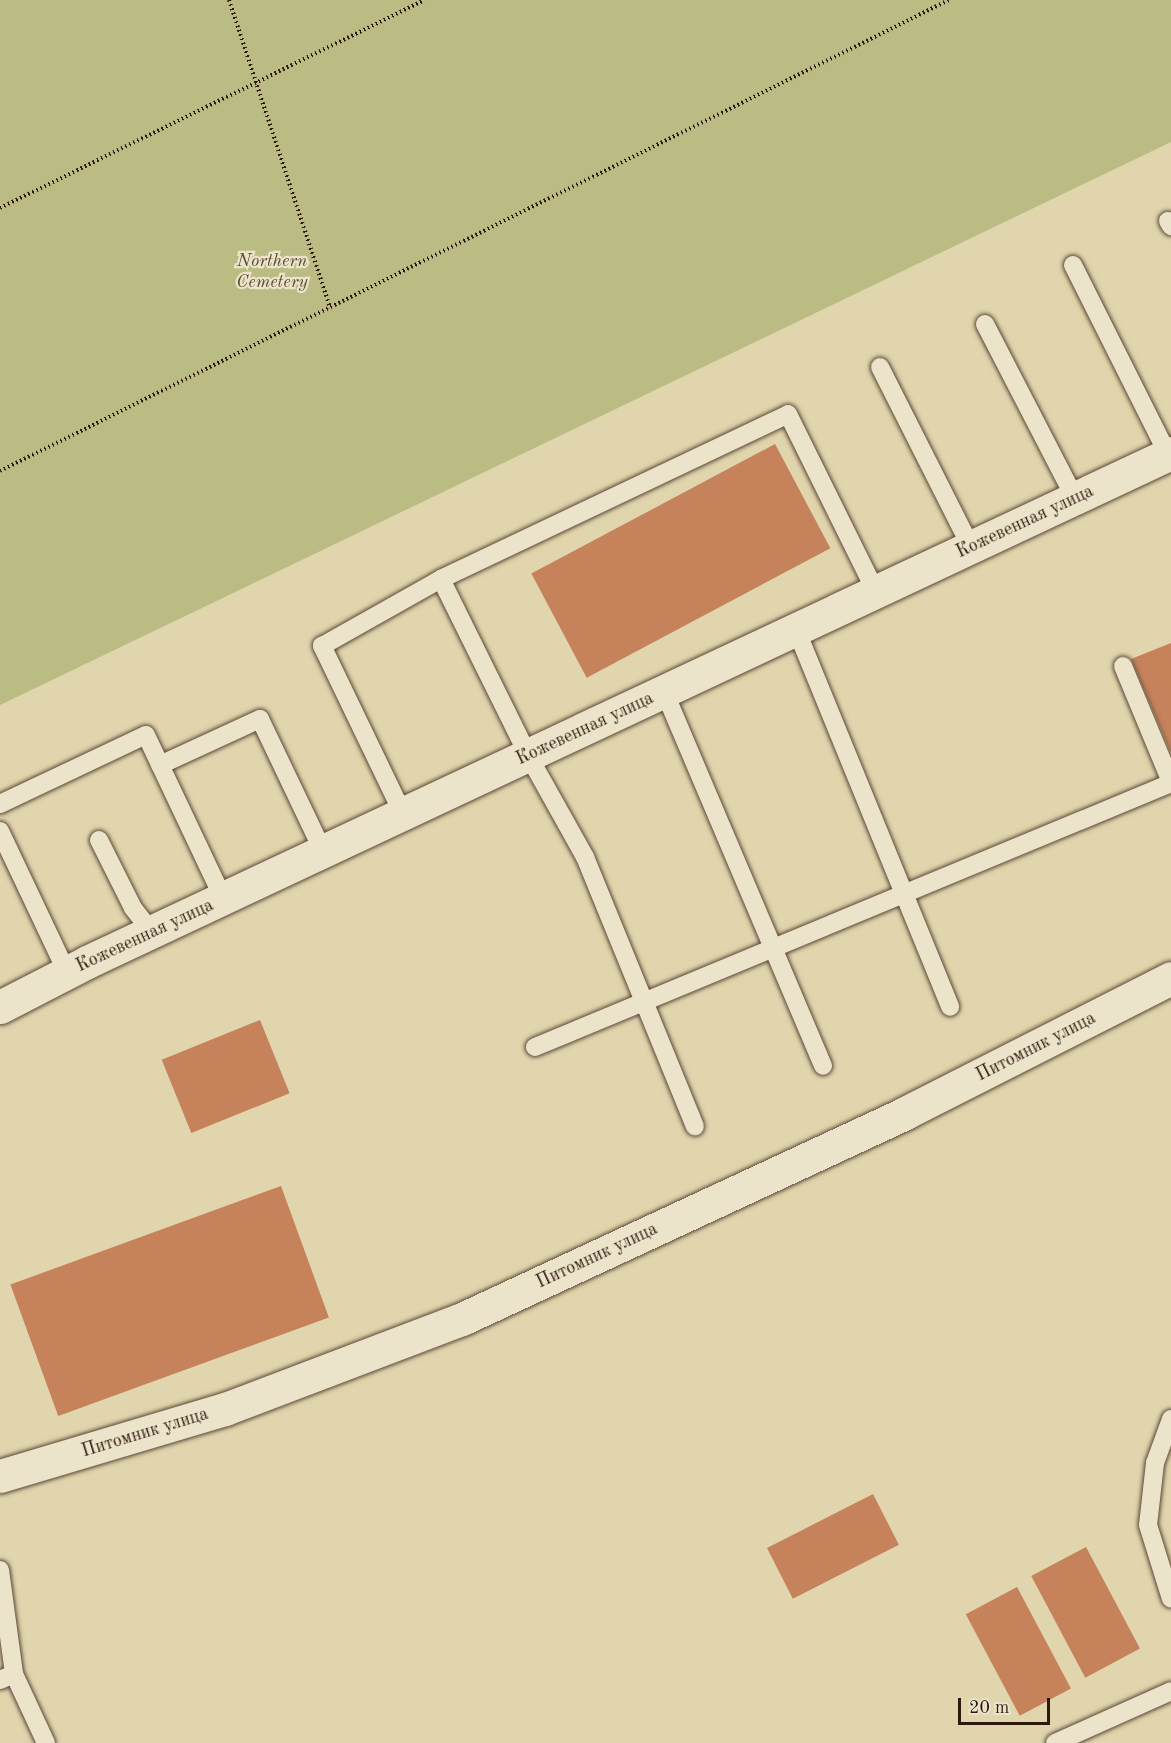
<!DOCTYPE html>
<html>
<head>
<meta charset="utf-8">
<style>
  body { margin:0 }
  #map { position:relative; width:1171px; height:1743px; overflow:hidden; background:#e1d5ad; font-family:"Old Standard TT",serif }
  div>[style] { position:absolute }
  .green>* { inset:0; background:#bbbb84 }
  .building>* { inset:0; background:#c5825b; transform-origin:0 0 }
  .path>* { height:4px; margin-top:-2px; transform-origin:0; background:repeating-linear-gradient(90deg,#2e1810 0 1.5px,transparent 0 4.5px) }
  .roads { filter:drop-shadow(0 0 2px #5b4737) drop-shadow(0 0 2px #5b4737) }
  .service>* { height:18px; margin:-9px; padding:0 9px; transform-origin:9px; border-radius:9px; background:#ece4ca }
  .tertiary>* { height:33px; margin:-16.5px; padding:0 16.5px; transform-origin:16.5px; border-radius:16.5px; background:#ece4ca }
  span { translate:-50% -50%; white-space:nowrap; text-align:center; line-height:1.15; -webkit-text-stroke:4.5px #ece4ca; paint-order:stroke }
  .park-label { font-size:18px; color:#584933; font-style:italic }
  .street-label { font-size:18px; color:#2e1810 }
  .scale { position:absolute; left:958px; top:1698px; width:92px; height:27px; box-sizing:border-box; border:3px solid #2e1810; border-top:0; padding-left:8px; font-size:18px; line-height:21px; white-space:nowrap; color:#2e1810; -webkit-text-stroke:4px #ece4ca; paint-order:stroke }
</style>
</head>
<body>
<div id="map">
  <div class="green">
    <i style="clip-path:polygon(0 0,1171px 0,1171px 142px,0 705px)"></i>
  </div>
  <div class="building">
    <i style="left:775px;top:444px;width:118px;height:276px;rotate:62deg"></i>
    <i style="clip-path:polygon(1171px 643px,1171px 753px,1131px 659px)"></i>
    <i style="left:260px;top:1020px;width:79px;height:106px;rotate:68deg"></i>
    <i style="left:281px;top:1186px;width:140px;height:288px;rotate:70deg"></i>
    <i style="left:873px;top:1494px;width:57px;height:119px;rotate:63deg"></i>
    <i style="left:1086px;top:1547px;width:115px;height:62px;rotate:62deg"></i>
    <i style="left:1017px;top:1587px;width:115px;height:58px;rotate:62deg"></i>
  </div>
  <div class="path">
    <i style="left:229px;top:0;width:324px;rotate:71.8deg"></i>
    <i style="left:0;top:208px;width:472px;rotate:-26.1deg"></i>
    <i style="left:0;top:471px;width:1059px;rotate:-26.4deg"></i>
  </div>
  <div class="roads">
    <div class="service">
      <i style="left:1168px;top:221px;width:6px;rotate:59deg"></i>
      <i style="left:1073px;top:265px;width:212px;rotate:63.4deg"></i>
      <i style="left:985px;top:324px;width:196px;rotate:62.7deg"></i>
      <i style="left:880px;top:367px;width:202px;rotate:63.2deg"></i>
      <i style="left:441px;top:579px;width:196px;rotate:63.7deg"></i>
      <i style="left:528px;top:755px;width:117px;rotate:60.8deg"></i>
      <i style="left:585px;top:857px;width:291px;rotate:67.8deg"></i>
      <i style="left:796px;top:629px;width:408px;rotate:67.8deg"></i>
      <i style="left:1123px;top:666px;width:126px;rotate:67.5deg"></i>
      <i style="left:664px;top:691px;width:407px;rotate:67deg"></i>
      <i style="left:160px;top:765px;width:110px;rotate:-24.7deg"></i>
      <i style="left:260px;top:719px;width:146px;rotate:64.5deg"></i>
      <i style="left:0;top:804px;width:161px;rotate:-25.3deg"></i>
      <i style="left:146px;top:735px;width:180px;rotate:64.7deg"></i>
      <i style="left:403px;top:814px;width:187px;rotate:-115.7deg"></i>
      <i style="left:322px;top:646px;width:137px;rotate:-29.4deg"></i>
      <i style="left:441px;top:579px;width:384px;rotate:-25.4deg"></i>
      <i style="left:788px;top:414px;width:199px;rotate:63.7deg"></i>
      <i style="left:0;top:831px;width:157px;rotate:64.7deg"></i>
      <i style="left:99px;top:840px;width:76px;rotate:63.4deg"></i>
      <i style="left:133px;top:908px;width:31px;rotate:52deg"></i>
      <i style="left:535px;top:1047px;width:689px;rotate:-22.54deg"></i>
      <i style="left:1171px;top:1419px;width:47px;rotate:110deg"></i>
      <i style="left:1155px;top:1463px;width:62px;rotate:96.4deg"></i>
      <i style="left:1148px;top:1525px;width:77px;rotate:72.7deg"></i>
      <i style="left:0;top:1570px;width:105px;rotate:82.3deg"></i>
      <i style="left:14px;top:1674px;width:15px;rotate:157deg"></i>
      <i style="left:14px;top:1674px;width:76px;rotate:65.1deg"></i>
      <i style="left:1055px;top:1743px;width:127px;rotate:-24.1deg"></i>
    </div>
    <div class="tertiary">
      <i style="left:0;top:1007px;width:98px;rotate:-27.3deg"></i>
      <i style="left:87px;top:962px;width:1198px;rotate:-25.15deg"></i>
      <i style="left:0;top:1476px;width:235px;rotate:-16.6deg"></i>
      <i style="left:225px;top:1409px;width:254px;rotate:-20.8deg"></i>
      <i style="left:462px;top:1319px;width:489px;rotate:-24.9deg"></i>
      <i style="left:905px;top:1113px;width:298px;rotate:-26.9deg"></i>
    </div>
  </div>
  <div class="park-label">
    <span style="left:272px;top:272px">Northern<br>Cemetery</span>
  </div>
  <div class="street-label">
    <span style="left:1025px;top:522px;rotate:-25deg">Кожевенная улица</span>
    <span style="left:585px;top:729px;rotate:-25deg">Кожевенная улица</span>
    <span style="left:145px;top:936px;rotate:-25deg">Кожевенная улица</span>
    <span style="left:1036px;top:1047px;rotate:-27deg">Питомник улица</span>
    <span style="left:597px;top:1256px;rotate:-25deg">Питомник улица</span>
    <span style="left:145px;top:1433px;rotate:-17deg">Питомник улица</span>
  </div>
  <div class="scale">20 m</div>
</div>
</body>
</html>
